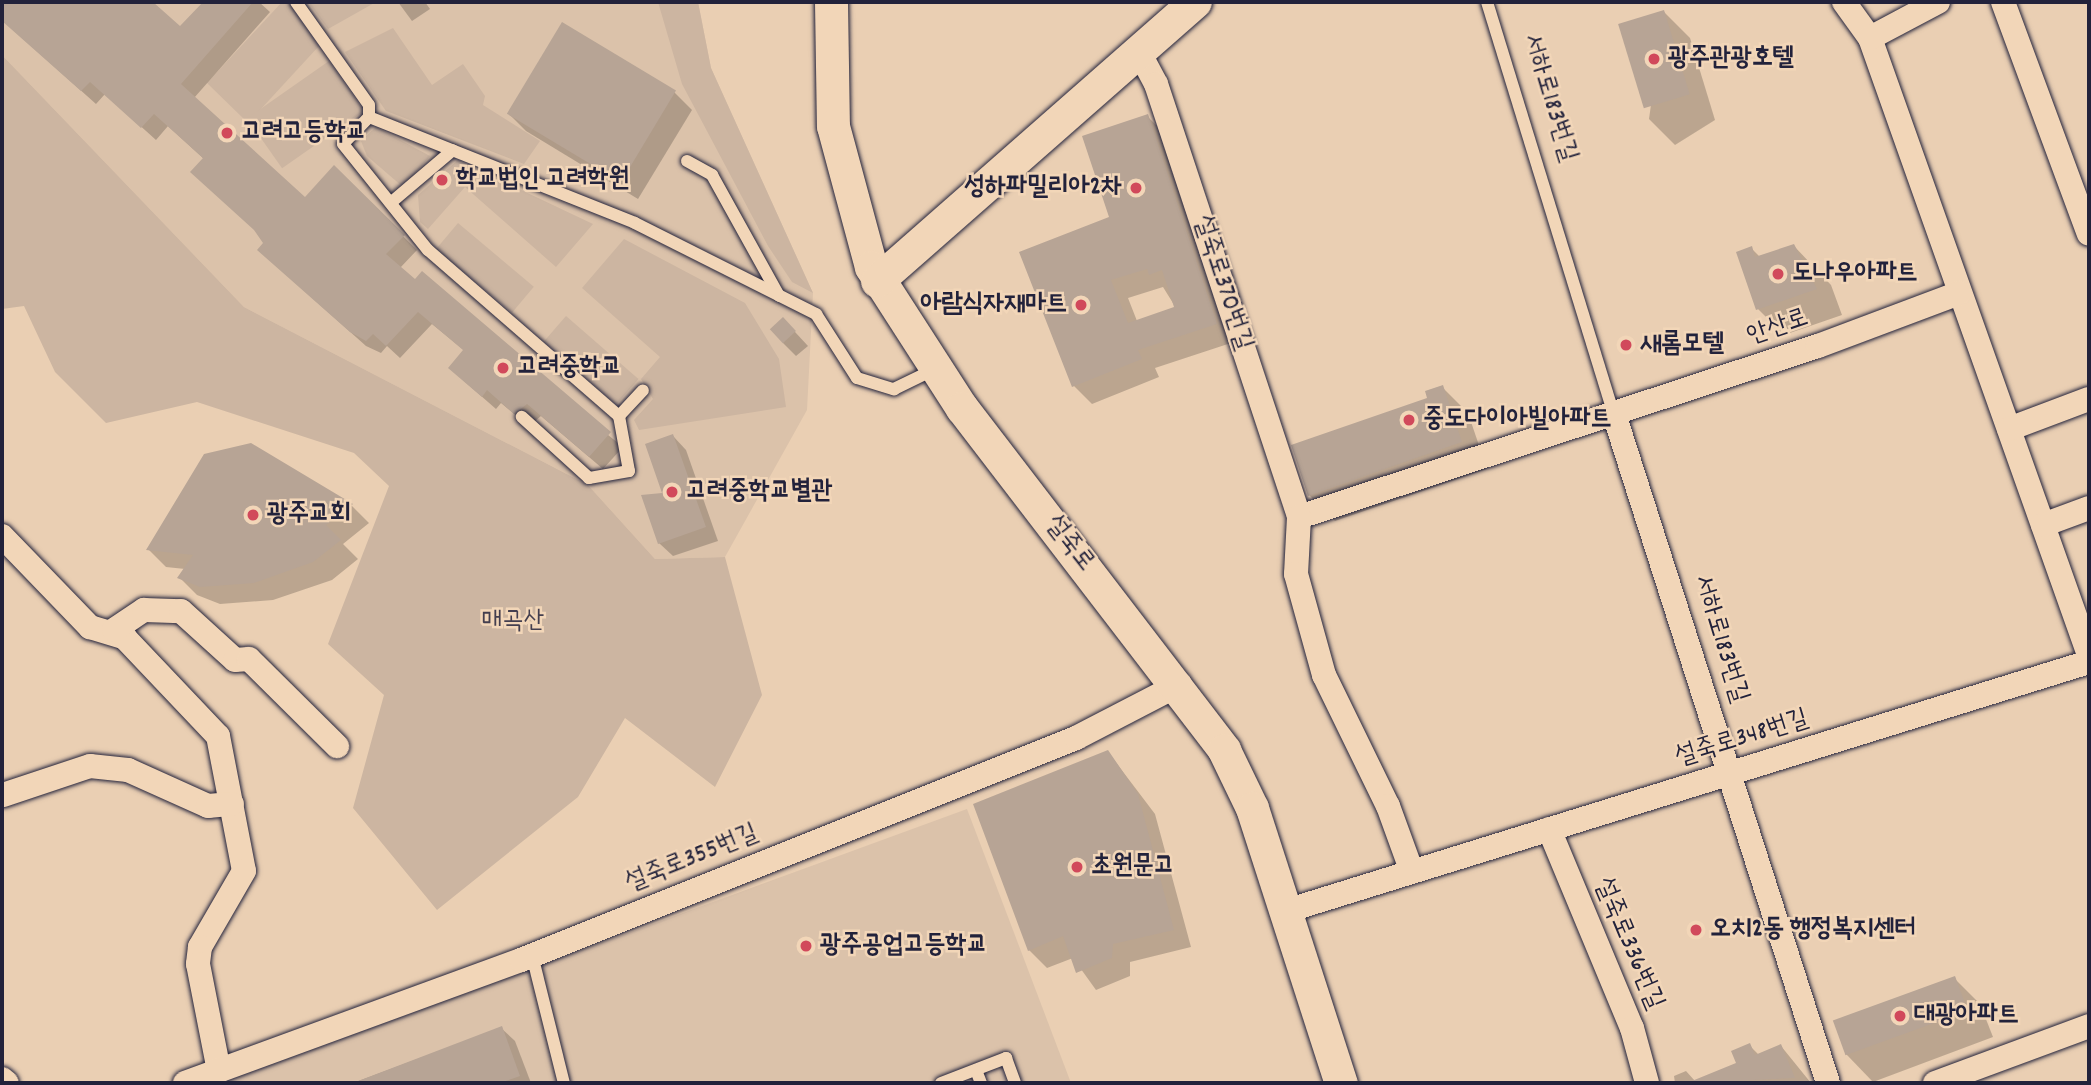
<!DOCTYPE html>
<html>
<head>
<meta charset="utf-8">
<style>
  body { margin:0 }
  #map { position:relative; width:2091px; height:1085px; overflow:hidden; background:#eacfb3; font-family:Dekko,"Poor Story",sans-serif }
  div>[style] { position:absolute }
  .built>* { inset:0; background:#dbc2aa }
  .green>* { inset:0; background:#ccb5a1; transform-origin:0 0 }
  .shadow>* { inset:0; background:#0003 }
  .building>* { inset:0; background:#b7a495; transform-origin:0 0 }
  .roads { filter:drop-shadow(0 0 2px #22223b) drop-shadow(0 0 2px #22223b) }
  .lane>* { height:12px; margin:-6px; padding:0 6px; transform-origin:6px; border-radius:6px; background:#f2d6b8 }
  .street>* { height:24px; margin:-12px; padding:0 12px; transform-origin:12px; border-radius:12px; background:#f2d6b8 }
  .secondary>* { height:33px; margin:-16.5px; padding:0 16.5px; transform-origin:16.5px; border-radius:16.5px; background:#f2d6b8 }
  .dots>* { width:19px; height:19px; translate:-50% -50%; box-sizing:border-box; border:4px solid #f2d6b8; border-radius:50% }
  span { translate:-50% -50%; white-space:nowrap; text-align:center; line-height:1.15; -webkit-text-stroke:5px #f2d6b8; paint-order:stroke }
  .poi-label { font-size:26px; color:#22223b; font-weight:700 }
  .left { translate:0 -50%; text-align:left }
  .right { translate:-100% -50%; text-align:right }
  .street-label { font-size:26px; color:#22223b }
  .park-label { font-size:26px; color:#443f4f }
  .frame { position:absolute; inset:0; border:4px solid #22223b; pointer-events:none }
</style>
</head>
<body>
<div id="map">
  <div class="built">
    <i style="clip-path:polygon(2px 2px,698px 2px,711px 68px,813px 293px,807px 410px,725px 557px,655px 559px,588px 485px,244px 307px,2px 55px)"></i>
    <i style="clip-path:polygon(967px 809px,1071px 1083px,219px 1083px)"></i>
  </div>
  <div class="green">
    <i style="clip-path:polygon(282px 2px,288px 2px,319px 46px,248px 123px,207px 83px)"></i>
    <i style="clip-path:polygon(308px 2px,376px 2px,328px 29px)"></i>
    <i style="clip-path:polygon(658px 2px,698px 2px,711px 68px,813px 293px,792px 282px,768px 246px,682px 84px)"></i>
    <i style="clip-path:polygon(393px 28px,432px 85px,463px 64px,485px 96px,483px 105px,540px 141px,524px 164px,386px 111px,345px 52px)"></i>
    <i style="clip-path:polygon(2px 55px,244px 307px,588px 485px,655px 559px,725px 557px,762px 695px,715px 787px,625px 718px,578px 797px,437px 910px,353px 808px,384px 695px,328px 644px,389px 486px,354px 453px,197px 402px,106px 423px,55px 372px,24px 306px,2px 309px)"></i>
    <i style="left:329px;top:61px;width:61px;height:100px;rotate:55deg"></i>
    <i style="clip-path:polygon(376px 127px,430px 156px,403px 187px,367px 156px,361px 141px)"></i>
    <i style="clip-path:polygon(458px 160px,593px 224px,556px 267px,465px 187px,428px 229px,420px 222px,418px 195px)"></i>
    <i style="left:458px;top:223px;width:99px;height:34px;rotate:40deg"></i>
    <i style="clip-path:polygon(624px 239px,745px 303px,779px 359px,786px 407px,639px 430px,634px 420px,653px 399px,641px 379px,660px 357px,582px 288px)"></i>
    <i style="left:566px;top:316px;width:96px;height:34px;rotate:41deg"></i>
  </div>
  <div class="shadow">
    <i style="clip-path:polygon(2px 2px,150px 2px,180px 29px,205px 2px,259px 2px,270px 12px,194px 98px,305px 199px,334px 168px,417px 250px,400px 268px,623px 447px,603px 469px,541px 416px,529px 426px,501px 403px,496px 409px,464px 381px,465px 351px,432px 324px,400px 358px,387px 346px,381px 353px,366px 346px,273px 263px,266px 243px,204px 159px,168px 126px,156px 140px,105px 94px,96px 104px,2px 20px)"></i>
    <i style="clip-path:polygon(398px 2px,425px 2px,430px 9px,412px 21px)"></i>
    <i style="clip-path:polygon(1664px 12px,1690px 38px,1715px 120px,1675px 145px,1649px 119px)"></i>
    <i style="clip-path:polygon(674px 92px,692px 110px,638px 199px,526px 131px,508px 113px)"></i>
    <i style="clip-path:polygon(evenodd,1147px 116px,1165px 134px,1234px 342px,1155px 368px,1159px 377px,1092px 404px,1074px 386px,1111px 218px,1147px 116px,1163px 287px,1176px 308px,1137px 321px,1128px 298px,1163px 287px)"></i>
    <i style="clip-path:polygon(1794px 246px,1831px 285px,1842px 315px,1784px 335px,1758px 309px,1751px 248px,1760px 257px)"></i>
    <i style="clip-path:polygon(783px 319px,808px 346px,796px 356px,783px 343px)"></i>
    <i style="clip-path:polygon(1442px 387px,1468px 413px,1487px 469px,1335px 521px,1309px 495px)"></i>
    <i style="clip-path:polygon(673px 436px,686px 450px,718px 541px,673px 556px,659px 543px)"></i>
    <i style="clip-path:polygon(251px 445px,352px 506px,369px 523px,343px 544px,358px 559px,332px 580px,273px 600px,220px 604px,197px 595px,179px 577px,185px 569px,166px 567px,148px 549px)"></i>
    <i style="clip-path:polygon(1108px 752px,1155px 814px,1191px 947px,1130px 962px,1130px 976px,1096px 990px,1073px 958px,1047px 968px,1029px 950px)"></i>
    <i style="clip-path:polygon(1954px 978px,1980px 1004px,1993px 1037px,1873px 1082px,1847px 1055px,1835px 1022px)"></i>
    <i style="clip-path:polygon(501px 1028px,515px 1041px,531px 1083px,353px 1083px)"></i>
    <i style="clip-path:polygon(1749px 1045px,1759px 1055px,1781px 1046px,1811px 1083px,1675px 1083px,1674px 1076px,1686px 1071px,1695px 1081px,1738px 1064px)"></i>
  </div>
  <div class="building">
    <i style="clip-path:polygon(2px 2px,153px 2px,180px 26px,203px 2px,253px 2px,181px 84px,305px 197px,334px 165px,405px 235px,386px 254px,415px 279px,422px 271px,611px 432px,589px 457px,527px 404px,514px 414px,487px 390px,482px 397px,448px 368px,463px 350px,418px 312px,386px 346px,373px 334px,366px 341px,350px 332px,257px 250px,263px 243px,254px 230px,190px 172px,203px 158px,154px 114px,141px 128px,90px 82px,81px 91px,2px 21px)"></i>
    <i style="left:1664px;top:10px;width:88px;height:48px;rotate:73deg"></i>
    <i style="left:562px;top:22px;width:133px;height:107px;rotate:31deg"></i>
    <i style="clip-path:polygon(evenodd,1148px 114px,1217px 324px,1138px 350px,1142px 359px,1072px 387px,1019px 252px,1109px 217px,1082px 136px,1148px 114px,1147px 269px,1149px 275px,1162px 270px,1174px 307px,1128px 323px,1111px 280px,1147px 269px)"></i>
    <i style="clip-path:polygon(1794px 244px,1817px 289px,1756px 310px,1736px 252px,1752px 246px,1755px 257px)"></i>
    <i style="left:783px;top:317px;width:19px;height:18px;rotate:47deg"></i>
    <i style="clip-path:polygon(1443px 385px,1462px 442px,1308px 496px,1291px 445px,1427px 398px,1425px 391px)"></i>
    <i style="clip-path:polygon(673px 434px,706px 527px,658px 544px,641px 495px,662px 493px,645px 444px)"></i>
    <i style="clip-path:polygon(251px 443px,353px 504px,326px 525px,341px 540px,313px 562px,254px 583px,200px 587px,177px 578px,193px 555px,146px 550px,204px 454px)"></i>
    <i style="clip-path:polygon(1108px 750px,1138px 794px,1174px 930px,1113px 944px,1112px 958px,1076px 973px,1063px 936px,1028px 951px,973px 804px)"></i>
    <i style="left:1955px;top:976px;width:37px;height:130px;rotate:70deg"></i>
    <i style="clip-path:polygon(502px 1026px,520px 1076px,500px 1083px,353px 1083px)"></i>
    <i style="clip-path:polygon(1750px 1043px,1755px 1055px,1781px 1044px,1795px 1078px,1687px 1083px,1736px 1063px,1731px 1051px)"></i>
  </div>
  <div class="roads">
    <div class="lane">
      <i style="left:296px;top:2px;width:126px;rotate:54.7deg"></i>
      <i style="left:369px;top:105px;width:12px;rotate:90deg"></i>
      <i style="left:369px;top:117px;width:286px;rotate:21.7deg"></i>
      <i style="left:635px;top:223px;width:203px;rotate:26.7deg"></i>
      <i style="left:816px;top:314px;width:76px;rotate:57.4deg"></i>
      <i style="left:857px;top:378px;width:39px;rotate:17deg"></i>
      <i style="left:894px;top:389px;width:46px;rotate:-26deg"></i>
      <i style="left:1487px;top:2px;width:431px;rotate:72.9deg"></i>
      <i style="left:369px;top:117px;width:37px;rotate:134deg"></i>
      <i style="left:343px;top:144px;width:136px;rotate:51.3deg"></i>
      <i style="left:428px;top:250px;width:253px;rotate:41deg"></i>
      <i style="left:619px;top:416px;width:56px;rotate:79.7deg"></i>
      <i style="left:629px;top:471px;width:41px;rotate:170.1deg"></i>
      <i style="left:589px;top:478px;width:91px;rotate:-137.7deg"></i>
      <i style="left:687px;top:161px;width:29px;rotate:29deg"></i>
      <i style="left:712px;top:175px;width:138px;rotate:61deg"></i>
      <i style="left:394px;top:200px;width:77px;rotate:-40.3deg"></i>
      <i style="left:619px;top:416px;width:35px;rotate:-47deg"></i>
      <i style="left:532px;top:955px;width:132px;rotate:76deg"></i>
      <i style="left:976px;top:1070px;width:14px;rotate:69deg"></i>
      <i style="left:941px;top:1083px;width:70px;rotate:-21deg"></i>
      <i style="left:1006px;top:1058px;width:27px;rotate:70deg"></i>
    </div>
    <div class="street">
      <i style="left:1844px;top:2px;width:44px;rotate:54.2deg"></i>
      <i style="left:1870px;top:38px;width:655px;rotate:70.46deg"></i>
      <i style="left:2003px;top:2px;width:247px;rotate:69.7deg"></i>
      <i style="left:1870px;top:38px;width:77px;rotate:-27.9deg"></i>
      <i style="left:1139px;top:52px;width:36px;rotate:62deg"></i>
      <i style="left:1156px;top:84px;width:456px;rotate:71.7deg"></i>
      <i style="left:1614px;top:414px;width:702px;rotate:72.26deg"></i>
      <i style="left:2009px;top:429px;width:85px;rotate:-20.6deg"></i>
      <i style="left:1299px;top:517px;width:546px;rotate:-18.24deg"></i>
      <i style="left:1818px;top:346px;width:151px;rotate:-20.6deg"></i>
      <i style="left:1299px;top:517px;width:57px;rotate:93deg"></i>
      <i style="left:1296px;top:574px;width:105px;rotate:74.5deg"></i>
      <i style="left:1324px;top:675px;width:146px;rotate:64deg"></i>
      <i style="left:1388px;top:806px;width:70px;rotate:70deg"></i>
      <i style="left:2043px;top:525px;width:49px;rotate:-20.3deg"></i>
      <i style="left:2px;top:536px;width:127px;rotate:46deg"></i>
      <i style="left:90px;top:627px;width:37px;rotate:17deg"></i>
      <i style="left:125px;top:638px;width:135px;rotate:46.5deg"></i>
      <i style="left:218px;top:736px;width:137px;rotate:79.1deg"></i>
      <i style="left:244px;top:871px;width:88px;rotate:120.1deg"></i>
      <i style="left:200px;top:947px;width:17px;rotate:97deg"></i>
      <i style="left:198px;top:964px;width:109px;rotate:78.9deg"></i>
      <i style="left:114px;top:630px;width:36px;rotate:-34deg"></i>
      <i style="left:144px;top:610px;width:37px;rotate:2deg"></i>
      <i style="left:181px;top:611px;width:73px;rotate:42.2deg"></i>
      <i style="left:235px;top:660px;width:14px;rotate:-4deg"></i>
      <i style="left:249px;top:659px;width:124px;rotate:44.7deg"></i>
      <i style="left:3px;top:795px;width:92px;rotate:-18.4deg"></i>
      <i style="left:90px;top:766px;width:38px;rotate:6deg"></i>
      <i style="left:128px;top:770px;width:88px;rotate:24.2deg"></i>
      <i style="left:208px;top:806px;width:24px;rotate:-5deg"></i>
      <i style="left:1549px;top:829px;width:216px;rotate:67.4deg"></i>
      <i style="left:1632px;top:1028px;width:57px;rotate:74.7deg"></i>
      <i style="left:1286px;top:911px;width:841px;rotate:-17.23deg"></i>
      <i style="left:2px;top:1079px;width:6px;rotate:39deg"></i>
      <i style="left:185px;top:1083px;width:358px;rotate:-20.1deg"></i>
      <i style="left:521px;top:960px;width:598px;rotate:-21.8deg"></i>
      <i style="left:1076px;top:738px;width:117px;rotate:-27.4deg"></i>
      <i style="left:1935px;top:1083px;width:164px;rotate:-20.3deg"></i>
    </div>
    <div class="secondary">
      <i style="left:831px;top:2px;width:124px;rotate:89.1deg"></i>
      <i style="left:833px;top:126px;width:146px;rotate:74.9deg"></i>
      <i style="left:871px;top:267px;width:168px;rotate:57.2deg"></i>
      <i style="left:962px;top:408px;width:431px;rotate:52.5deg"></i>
      <i style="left:1224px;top:750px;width:64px;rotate:64.2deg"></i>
      <i style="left:1252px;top:808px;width:289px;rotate:72.1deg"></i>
      <i style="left:877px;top:281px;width:423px;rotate:-41.3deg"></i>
    </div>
  </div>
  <div class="dots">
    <i style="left:1654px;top:59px;background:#d1495b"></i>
    <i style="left:227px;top:133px;background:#d1495b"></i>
    <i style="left:442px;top:180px;background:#d1495b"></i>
    <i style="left:1136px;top:188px;background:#d1495b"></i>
    <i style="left:1778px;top:274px;background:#d1495b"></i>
    <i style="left:1081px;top:305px;background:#d1495b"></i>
    <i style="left:1626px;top:345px;background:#d1495b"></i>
    <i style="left:503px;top:368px;background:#d1495b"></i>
    <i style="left:1409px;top:420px;background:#d1495b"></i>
    <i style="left:672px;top:492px;background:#d1495b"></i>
    <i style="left:253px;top:515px;background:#d1495b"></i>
    <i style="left:1077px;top:867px;background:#d1495b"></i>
    <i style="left:1696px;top:930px;background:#d1495b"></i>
    <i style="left:806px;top:946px;background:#d1495b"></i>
    <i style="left:1900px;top:1016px;background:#d1495b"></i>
  </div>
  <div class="poi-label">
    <span class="left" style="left:1668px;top:59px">광주관광호텔</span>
    <span class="left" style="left:241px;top:133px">고려고등학교</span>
    <span class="left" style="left:456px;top:180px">학교법인 고려학원</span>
    <span class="right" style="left:1122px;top:188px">성하파밀리아2차</span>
    <span class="left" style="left:1792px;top:274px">도나우아파트</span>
    <span class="right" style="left:1067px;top:305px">아람식자재마트</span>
    <span class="left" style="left:1640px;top:345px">새롬모텔</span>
    <span class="left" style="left:517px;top:368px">고려중학교</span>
    <span class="left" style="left:1423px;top:420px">중도다이아빌아파트</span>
    <span class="left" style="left:686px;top:492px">고려중학교별관</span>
    <span class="left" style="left:267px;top:515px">광주교회</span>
    <span class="left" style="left:1091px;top:867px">초원문고</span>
    <span class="left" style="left:1710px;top:930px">오치2동 행정복지센터</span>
    <span class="left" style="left:820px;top:946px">광주공업고등학교</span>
    <span class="left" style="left:1914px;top:1016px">대광아파트</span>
  </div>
  <div class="street-label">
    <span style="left:1549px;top:98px;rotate:73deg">서하로183번길</span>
    <span style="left:1222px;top:283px;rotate:72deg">설죽로370번길</span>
    <span style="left:1778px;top:328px;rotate:-19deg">안산로</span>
    <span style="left:1069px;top:544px;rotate:52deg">설죽로</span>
    <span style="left:1720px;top:639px;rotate:73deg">서하로183번길</span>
    <span style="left:1742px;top:739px;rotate:-17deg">설죽로348번길</span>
    <span style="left:692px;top:859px;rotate:-22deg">설죽로355번길</span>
    <span style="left:1628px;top:944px;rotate:67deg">설죽로336번길</span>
  </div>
  <div class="park-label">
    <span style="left:513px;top:622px">매곡산</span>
  </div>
  <div class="frame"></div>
</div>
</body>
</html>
